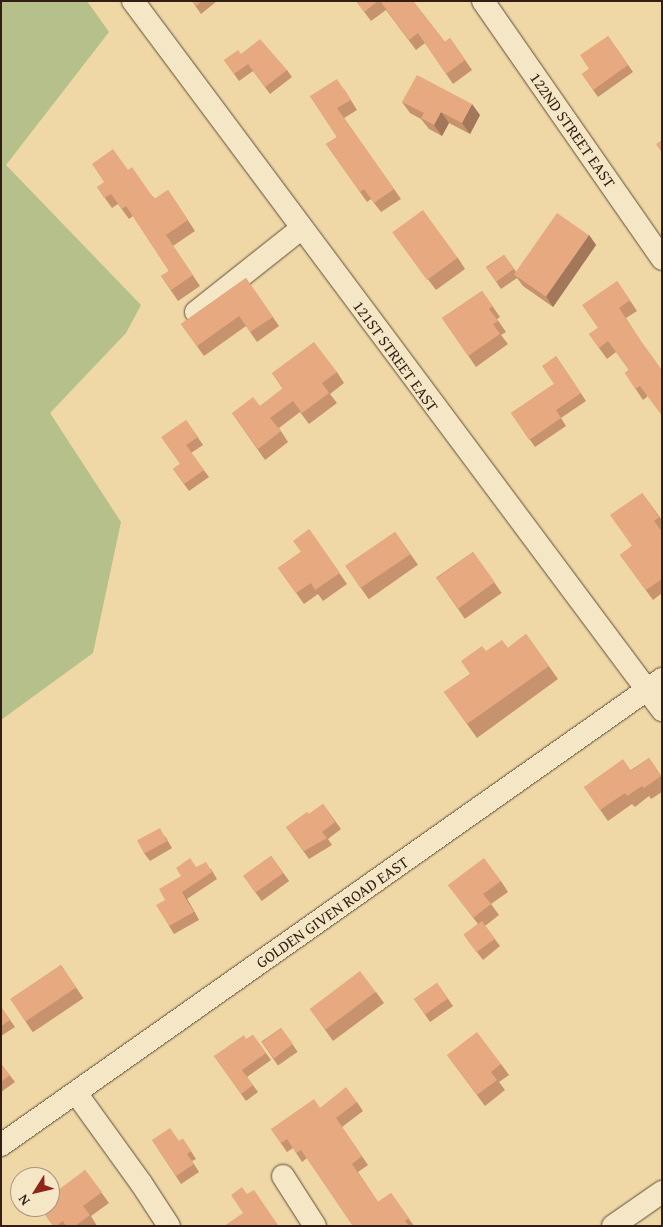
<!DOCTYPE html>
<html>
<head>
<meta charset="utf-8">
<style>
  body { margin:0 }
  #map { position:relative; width:663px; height:1227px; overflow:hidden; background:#efd8a6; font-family:"Gentium Book Plus",serif }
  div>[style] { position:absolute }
  .green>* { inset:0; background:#b5c08a }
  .roads { filter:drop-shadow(0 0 1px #614c39) drop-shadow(0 0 1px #614c39) }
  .minor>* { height:22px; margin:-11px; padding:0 11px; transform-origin:11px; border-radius:11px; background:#f5e6c5 }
  .wall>* { inset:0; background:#c7926e; transform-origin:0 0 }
  .shaded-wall>* { inset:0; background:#a2775a }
  .building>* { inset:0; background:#e7aa80; transform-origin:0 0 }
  span { translate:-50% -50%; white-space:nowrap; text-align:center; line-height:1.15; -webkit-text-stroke:4.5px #f5e6c5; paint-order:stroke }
  .street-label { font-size:16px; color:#321e15 }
  .frame { position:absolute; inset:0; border:2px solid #321e15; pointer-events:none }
  .north { position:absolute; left:10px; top:1167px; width:50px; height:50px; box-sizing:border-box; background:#f5e6c5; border:1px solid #a7967f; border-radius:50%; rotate:234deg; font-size:14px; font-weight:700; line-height:20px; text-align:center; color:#321e15 }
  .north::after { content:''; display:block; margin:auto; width:18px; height:22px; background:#8f2418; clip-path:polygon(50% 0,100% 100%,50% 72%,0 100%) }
</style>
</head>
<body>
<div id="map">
  <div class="green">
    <i style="clip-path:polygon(1px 1px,87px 1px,109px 32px,6px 165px,141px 305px,126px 333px,50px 413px,121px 522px,93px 653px,1px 720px)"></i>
  </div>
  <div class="roads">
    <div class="minor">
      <i style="left:133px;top:1px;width:885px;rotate:53.27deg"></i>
      <i style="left:483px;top:1px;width:314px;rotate:55.2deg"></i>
      <i style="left:196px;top:312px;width:135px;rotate:-38.4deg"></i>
      <i style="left:76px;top:1093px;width:111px;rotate:54.2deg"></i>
      <i style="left:141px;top:1183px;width:51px;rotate:56.9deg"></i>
      <i style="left:1px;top:1145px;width:809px;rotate:-35.18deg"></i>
      <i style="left:283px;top:1176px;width:59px;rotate:57.4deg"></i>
      <i style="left:613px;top:1226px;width:60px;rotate:-34.8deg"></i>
    </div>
  </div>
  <div class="wall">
    <i style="clip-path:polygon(192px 1px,217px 1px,201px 14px)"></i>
    <i style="clip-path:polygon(356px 1px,413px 1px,445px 42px,450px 38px,472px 70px,453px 84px,425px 43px,416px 50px,386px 10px,371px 21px)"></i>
    <i style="clip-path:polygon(608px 36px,633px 72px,598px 97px,582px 74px,589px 69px)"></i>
    <i style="clip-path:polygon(224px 60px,287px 70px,292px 77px,270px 94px,253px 71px,239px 81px)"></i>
    <i style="clip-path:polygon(344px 89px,357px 110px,344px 118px,401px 199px,381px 212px,371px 199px,367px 202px,326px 144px,337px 137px,310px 96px)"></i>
    <i style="clip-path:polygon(402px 102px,480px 115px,470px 134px,449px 123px,442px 136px,429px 129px,421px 119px,410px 113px)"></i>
    <i style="clip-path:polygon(128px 170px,155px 199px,168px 190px,195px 231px,173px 246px,200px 286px,178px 301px,161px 276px,169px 271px,133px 216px,129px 219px,118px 204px,112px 208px,97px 187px)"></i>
    <i style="clip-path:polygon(393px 233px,458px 258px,465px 269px,436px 290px)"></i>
    <i style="clip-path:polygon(589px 235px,596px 245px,553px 307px,523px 286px,517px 278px,501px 289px,486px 267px,504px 255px,517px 273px)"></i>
    <i style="clip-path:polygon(246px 278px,279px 326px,257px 342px,246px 326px,204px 356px,181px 324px)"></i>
    <i style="clip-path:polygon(617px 281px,637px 311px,626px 318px,645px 348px,647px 397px,643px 400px,625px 373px,629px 370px,616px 352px,607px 359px,589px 334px,598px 328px)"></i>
    <i style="clip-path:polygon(482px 291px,500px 317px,497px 319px,506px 332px,501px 335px,508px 344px,476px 367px,442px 318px)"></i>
    <i style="clip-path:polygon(556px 356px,586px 401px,561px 418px,566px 426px,535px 447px,511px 413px,554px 384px)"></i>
    <i style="clip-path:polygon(337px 372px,344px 383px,330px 394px,337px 403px,309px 424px,300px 412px,279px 428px,288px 442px,265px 460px,232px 413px,260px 406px,283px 389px,272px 373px)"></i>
    <i style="clip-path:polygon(186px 420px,203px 445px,191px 453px,209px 477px,189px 491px,173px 469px,180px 464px)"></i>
    <i style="clip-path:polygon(642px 493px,662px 520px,662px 529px,660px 530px,662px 532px,662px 593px,653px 600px,620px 555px,632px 546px)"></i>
    <i style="clip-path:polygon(309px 529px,347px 584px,323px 601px,318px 594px,304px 604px,278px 568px,301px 552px)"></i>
    <i style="left:395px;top:532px;width:40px;height:60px;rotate:55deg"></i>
    <i style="left:473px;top:552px;width:50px;height:45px;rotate:55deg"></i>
    <i style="clip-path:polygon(526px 634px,558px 679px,477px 738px,444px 692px,470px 674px,486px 651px,508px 648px)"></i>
    <i style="clip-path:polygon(649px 758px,662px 777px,662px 792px,651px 799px,649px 796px,635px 807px,632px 804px,608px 821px,584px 787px,631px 770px)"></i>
    <i style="clip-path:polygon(323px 804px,341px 829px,328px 839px,332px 845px,309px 859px,286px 827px,309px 814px)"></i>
    <i style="clip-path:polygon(165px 836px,172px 848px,150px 861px,144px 853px)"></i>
    <i style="left:271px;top:856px;width:31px;height:34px;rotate:54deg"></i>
    <i style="clip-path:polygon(196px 867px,211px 869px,217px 879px,187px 899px,199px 920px,174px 934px,169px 926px,165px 900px)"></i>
    <i style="clip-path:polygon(501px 881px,508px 892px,491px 904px,499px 915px,485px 926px,500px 946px,483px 960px,464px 935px,478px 924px,448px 885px)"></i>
    <i style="left:61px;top:965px;width:40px;height:61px;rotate:56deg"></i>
    <i style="left:437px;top:983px;width:28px;height:28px;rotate:55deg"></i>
    <i style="clip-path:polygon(376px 992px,384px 1003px,333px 1041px,310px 1009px)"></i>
    <i style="clip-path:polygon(1px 1007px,15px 1027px,1px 1036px)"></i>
    <i style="left:281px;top:1028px;width:29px;height:24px;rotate:55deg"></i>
    <i style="clip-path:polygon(253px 1035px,271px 1060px,247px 1077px,258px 1092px,246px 1101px,214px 1056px,247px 1039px)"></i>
    <i style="clip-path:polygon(447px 1055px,501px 1064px,509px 1075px,499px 1082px,505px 1090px,485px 1106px)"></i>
    <i style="clip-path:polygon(1px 1064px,15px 1082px,1px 1092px)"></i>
    <i style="clip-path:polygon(357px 1102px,363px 1111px,342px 1127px,368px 1165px,358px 1172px,378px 1202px,391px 1193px,414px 1226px,353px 1226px,307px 1158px,302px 1162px,293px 1148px,287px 1152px,271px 1129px,320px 1108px)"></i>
    <i style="clip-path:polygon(183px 1139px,196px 1159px,192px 1161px,199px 1172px,181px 1184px,152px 1140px,179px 1141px)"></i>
    <i style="clip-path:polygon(85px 1170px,109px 1203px,91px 1216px,97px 1226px,52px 1226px)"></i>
  </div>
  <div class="shaded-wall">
    <i style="clip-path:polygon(472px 104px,480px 115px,470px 134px,462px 123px)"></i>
    <i style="clip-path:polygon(441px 112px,449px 123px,442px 136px,434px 125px)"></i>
    <i style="clip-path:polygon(589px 235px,596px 245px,553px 307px,546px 296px)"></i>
    <i style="clip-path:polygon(182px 892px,187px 899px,199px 920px,194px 912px)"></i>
  </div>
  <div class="building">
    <i style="clip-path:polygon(192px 1px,202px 1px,196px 6px)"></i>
    <i style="clip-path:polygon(356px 1px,378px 1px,364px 12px)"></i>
    <i style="clip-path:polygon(380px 1px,413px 1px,445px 42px,450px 38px,465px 60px,446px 74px,418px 33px,409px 40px)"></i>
    <i style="clip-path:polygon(608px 36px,628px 65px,593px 90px,582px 74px,589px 69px,580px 55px)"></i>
    <i style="clip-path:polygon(260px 39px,287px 70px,265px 87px,248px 64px,234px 74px,224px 60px,238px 50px,241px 54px)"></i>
    <i style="clip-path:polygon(417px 75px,472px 104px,462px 123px,441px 112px,434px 125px,421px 118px,424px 113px,402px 102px)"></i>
    <i style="clip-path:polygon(337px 79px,351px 100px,337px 108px,394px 189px,374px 203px,364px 189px,360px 192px,326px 144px,337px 137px,310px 96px)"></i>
    <i style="clip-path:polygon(662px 140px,662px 153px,656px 144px)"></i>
    <i style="clip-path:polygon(113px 149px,128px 170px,132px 167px,154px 199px,168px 190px,188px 220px,166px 235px,193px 275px,171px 290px,161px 276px,169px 271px,126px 206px,122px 209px,111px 194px,104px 198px,97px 187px,104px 182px,92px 164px)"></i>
    <i style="left:423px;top:210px;width:59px;height:38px;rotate:54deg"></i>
    <i style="left:557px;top:213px;width:39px;height:75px;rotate:35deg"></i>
    <i style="left:504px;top:255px;width:17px;height:22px;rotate:54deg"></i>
    <i style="clip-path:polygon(246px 278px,273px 317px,250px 332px,239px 316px,197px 346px,181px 324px)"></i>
    <i style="clip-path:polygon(617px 281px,630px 300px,619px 308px,641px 341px,662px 370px,662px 416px,640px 386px,635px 389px,625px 373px,629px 370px,608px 341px,599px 348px,589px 334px,598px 328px,582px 305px)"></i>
    <i style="clip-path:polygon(482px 291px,493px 306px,489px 309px,498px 321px,493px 324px,500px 334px,468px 356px,442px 318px)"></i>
    <i style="clip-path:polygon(314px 342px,337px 372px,322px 383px,329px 393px,302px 413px,293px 401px,270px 418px,281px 431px,258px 449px,232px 413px,253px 397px,260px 406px,283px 388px,272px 373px)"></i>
    <i style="clip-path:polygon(556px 356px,581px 393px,556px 410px,561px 418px,529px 440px,511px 413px,554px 384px,542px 366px)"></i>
    <i style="clip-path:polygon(186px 420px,198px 437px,186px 445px,204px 470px,184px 484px,173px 469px,180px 464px,161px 437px)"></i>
    <i style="clip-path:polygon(642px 493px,659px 517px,654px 521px,662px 532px,662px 579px,646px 590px,620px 555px,632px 546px,610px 515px)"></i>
    <i style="clip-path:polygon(309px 529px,340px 573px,315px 590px,311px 583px,296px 593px,278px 568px,301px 552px,293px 541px)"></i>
    <i style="left:395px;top:532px;width:27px;height:60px;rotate:56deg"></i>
    <i style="left:473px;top:552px;width:37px;height:45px;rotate:54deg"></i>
    <i style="clip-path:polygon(526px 634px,549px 666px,467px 724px,444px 692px,470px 674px,461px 661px,482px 646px,486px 651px,502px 640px,508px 648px)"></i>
    <i style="clip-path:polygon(649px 758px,661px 776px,644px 788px,642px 786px,627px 796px,625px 793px,600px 810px,584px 787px,623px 759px,631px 771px)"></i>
    <i style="clip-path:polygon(323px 804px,335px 822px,322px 832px,327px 838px,304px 851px,286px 827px,307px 812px,309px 814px)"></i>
    <i style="left:160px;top:828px;width:15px;height:26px;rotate:62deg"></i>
    <i style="left:271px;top:856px;width:21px;height:34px;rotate:55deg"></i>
    <i style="clip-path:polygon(190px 858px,196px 867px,206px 862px,212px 872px,182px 892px,194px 912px,169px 926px,156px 905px,165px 900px,159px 889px,181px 876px,176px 868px)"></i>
    <i style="clip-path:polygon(484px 858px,501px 881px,483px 894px,491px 904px,473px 918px,448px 885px)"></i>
    <i style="left:482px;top:921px;width:22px;height:23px;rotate:54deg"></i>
    <i style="left:61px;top:965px;width:27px;height:61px;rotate:56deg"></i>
    <i style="left:360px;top:971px;width:26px;height:63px;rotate:53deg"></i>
    <i style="left:437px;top:983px;width:19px;height:28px;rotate:55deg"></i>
    <i style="clip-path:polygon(1px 1007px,10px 1020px,1px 1026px)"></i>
    <i style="left:281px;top:1028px;width:20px;height:24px;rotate:53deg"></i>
    <i style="clip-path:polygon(477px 1032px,501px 1064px,491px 1072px,497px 1080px,477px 1095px,447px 1055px)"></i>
    <i style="clip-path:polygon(244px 1035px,246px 1039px,253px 1035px,266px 1053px,242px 1070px,253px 1085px,241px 1094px,214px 1056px)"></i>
    <i style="clip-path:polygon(1px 1064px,10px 1075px,1px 1082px)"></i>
    <i style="clip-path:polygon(346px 1087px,357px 1102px,336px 1118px,362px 1156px,352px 1164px,378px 1202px,391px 1193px,409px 1218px,405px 1221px,409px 1226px,353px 1226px,301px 1150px,296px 1153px,287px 1139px,281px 1143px,271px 1129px,314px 1099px,320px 1108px)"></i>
    <i style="clip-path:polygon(170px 1128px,179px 1141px,183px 1139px,191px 1151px,187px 1154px,194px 1164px,176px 1176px,152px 1140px)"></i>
    <i style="clip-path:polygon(85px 1170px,102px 1192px,83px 1206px,90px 1215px,75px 1226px,66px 1226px,63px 1221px,56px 1226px,53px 1226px,39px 1207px,50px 1207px,50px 1196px)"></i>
    <i style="clip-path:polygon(242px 1187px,247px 1194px,254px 1190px,278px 1225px,276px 1226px,224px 1226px,243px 1213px,231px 1195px)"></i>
  </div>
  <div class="street-label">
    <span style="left:573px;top:130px;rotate:55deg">122ND STREET EAST</span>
    <span style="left:396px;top:356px;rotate:54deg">121ST STREET EAST</span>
    <span style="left:332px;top:912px;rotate:-35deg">GOLDEN GIVEN ROAD EAST</span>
  </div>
  <div class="frame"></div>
  <div class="north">N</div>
</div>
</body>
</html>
